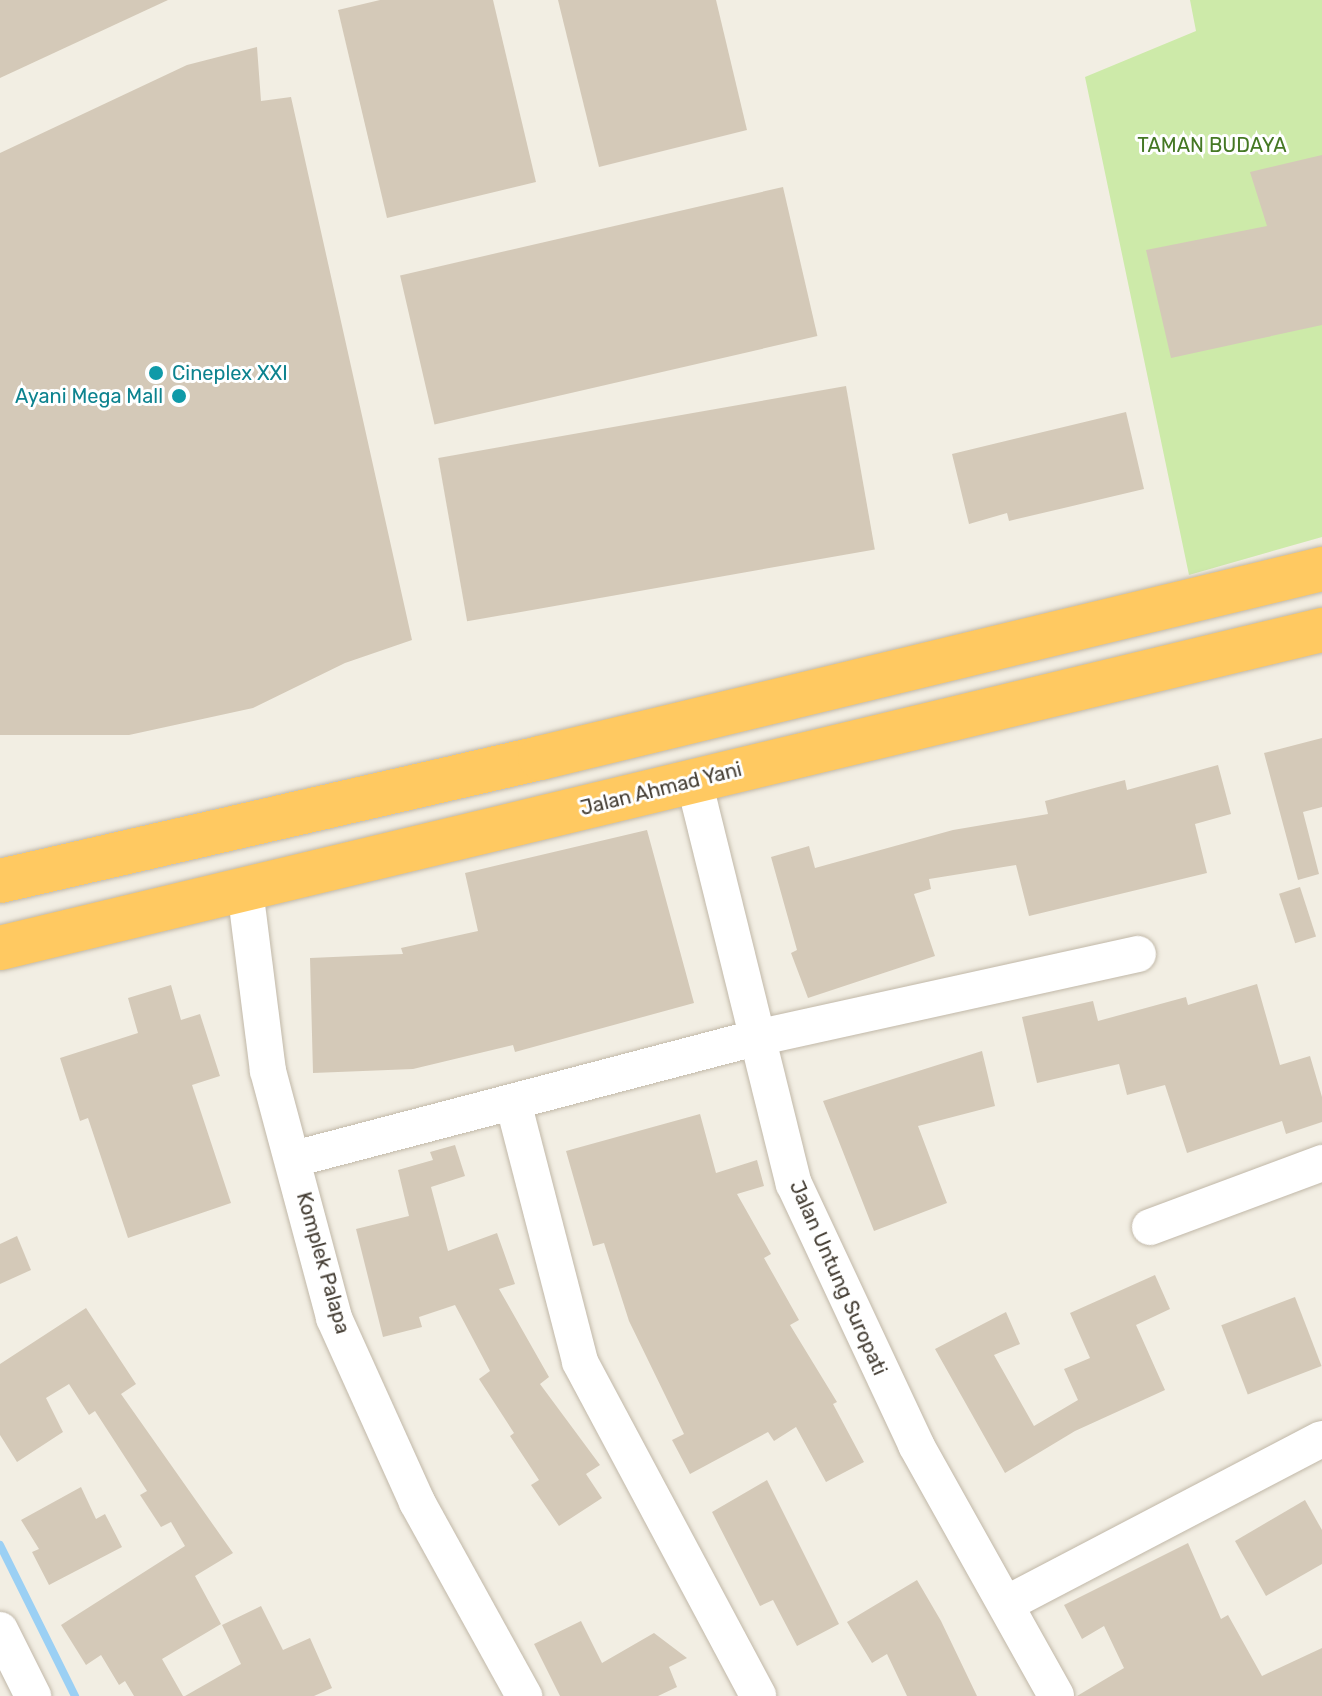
<!DOCTYPE html>
<html>
<head>
<meta charset="utf-8">
<style>
  body { margin:0 }
  #map { position:relative; width:1322px; height:1696px; overflow:hidden; background:#f2eee3; font-family:Rubik,sans-serif }
  div>[style] { position:absolute }
  .green>* { inset:0; background:#cdeaa9 }
  .stream>* { height:8px; margin:-4px; padding:0 4px; transform-origin:4px; border-radius:4px; background:#9bd0f4 }
  .building>* { inset:0; background:#d4c9b8; transform-origin:0 0 }
  .roads { filter:drop-shadow(0 0 2px #c1b8a8) drop-shadow(0 0 2px #c1b8a8) }
  .minor>* { height:36px; margin:-18px; padding:0 18px; transform-origin:18px; border-radius:18px; background:#fff }
  .highway>* { height:44px; margin:-22px; padding:0 22px; transform-origin:22px; border-radius:22px; background:#ffc961 }
  .dots>* { width:22px; height:22px; translate:-50% -50%; box-sizing:border-box; border:4px solid #fff; border-radius:50% }
  span { translate:-50% -50%; white-space:nowrap; text-align:center; line-height:1.15; -webkit-text-stroke:6px #fff; paint-order:stroke }
  .park-label { font-size:20px; color:#457824 }
  .culture-label { font-size:20px; color:#0d838f }
  .left { translate:0 -50%; text-align:left }
  .right { translate:-100% -50%; text-align:right }
  .street-label { font-size:20px; color:#443d33 }
</style>
</head>
<body>
<div id="map">
  <div class="green">
    <i style="clip-path:polygon(1190px 0,1322px 0,1322px 537px,1189px 575px,1085px 77px,1196px 31px)"></i>
  </div>
  <div class="stream">
    <i style="left:0;top:1545px;width:169px;rotate:63.6deg"></i>
  </div>
  <div class="building">
    <i style="clip-path:polygon(0 0,168px 0,0 78px)"></i>
    <i style="clip-path:polygon(380px 0,493px 0,536px 182px,387px 218px,338px 10px)"></i>
    <i style="clip-path:polygon(558px 0,716px 0,747px 130px,599px 167px)"></i>
    <i style="clip-path:polygon(257px 47px,261px 101px,291px 97px,412px 640px,345px 663px,253px 708px,129px 735px,0 735px,0 153px,187px 65px)"></i>
    <i style="clip-path:polygon(1322px 155px,1322px 325px,1171px 358px,1146px 250px,1267px 226px,1250px 172px)"></i>
    <i style="left:783px;top:187px;width:153px;height:393px;rotate:77deg"></i>
    <i style="left:846px;top:386px;width:166px;height:414px;rotate:80deg"></i>
    <i style="clip-path:polygon(1126px 412px,1144px 489px,1009px 521px,1007px 513px,969px 524px,952px 454px)"></i>
    <i style="clip-path:polygon(1322px 738px,1322px 807px,1303px 812px,1319px 874px,1298px 880px,1264px 753px)"></i>
    <i style="clip-path:polygon(1218px 765px,1231px 814px,1195px 824px,1207px 873px,1029px 916px,1016px 865px,929px 879px,931px 889px,914px 894px,935px 956px,808px 998px,791px 953px,797px 950px,771px 857px,809px 846px,815px 868px,953px 830px,1048px 814px,1045px 801px,1125px 780px,1127px 790px)"></i>
    <i style="clip-path:polygon(647px 830px,694px 1003px,515px 1052px,513px 1045px,413px 1069px,313px 1073px,310px 958px,403px 954px,401px 948px,478px 931px,465px 873px)"></i>
    <i style="left:1300px;top:887px;width:52px;height:22px;rotate:72deg"></i>
    <i style="clip-path:polygon(1257px 984px,1280px 1065px,1310px 1056px,1322px 1097px,1322px 1122px,1286px 1134px,1282px 1121px,1187px 1153px,1165px 1085px,1127px 1095px,1119px 1064px,1037px 1083px,1022px 1017px,1093px 1001px,1098px 1021px,1186px 997px,1188px 1005px)"></i>
    <i style="clip-path:polygon(171px 985px,181px 1020px,200px 1014px,220px 1076px,192px 1085px,231px 1203px,128px 1238px,88px 1118px,80px 1121px,60px 1058px,138px 1033px,128px 998px)"></i>
    <i style="clip-path:polygon(982px 1051px,995px 1106px,918px 1126px,947px 1203px,874px 1231px,823px 1101px)"></i>
    <i style="clip-path:polygon(700px 1114px,716px 1173px,757px 1160px,764px 1186px,737px 1194px,771px 1254px,764px 1258px,799px 1320px,790px 1325px,837px 1402px,833px 1404px,864px 1462px,826px 1482px,796px 1427px,774px 1441px,768px 1432px,690px 1474px,672px 1440px,684px 1434px,629px 1321px,604px 1243px,593px 1246px,566px 1151px)"></i>
    <i style="clip-path:polygon(455px 1145px,465px 1176px,431px 1187px,448px 1251px,497px 1233px,515px 1284px,499px 1289px,549px 1377px,540px 1384px,600px 1465px,586px 1474px,602px 1498px,559px 1526px,531px 1485px,539px 1480px,510px 1436px,514px 1433px,479px 1379px,490px 1371px,455px 1305px,419px 1317px,422px 1327px,383px 1337px,356px 1229px,409px 1216px,398px 1170px,433px 1160px,430px 1152px)"></i>
    <i style="clip-path:polygon(17px 1236px,31px 1270px,0 1284px,0 1244px)"></i>
    <i style="clip-path:polygon(1155px 1275px,1170px 1309px,1136px 1325px,1165px 1390px,1075px 1431px,1005px 1473px,935px 1349px,1006px 1312px,1020px 1344px,994px 1355px,1034px 1426px,1078px 1400px,1064px 1369px,1090px 1358px,1070px 1313px)"></i>
    <i style="left:1295px;top:1297px;width:74px;height:79px;rotate:69deg"></i>
    <i style="clip-path:polygon(86px 1308px,136px 1384px,121px 1394px,233px 1553px,195px 1576px,221px 1624px,162px 1659px,183px 1696px,134px 1696px,125px 1681px,119px 1685px,101px 1655px,86px 1665px,61px 1625px,185px 1546px,171px 1522px,161px 1527px,140px 1495px,147px 1491px,95px 1411px,89px 1415px,69px 1384px,46px 1398px,63px 1432px,17px 1462px,0 1435px,0 1364px)"></i>
    <i style="clip-path:polygon(767px 1480px,839px 1624px,797px 1646px,773px 1600px,760px 1606px,712px 1512px)"></i>
    <i style="clip-path:polygon(81px 1487px,96px 1519px,105px 1514px,122px 1547px,49px 1585px,32px 1552px,39px 1549px,21px 1520px)"></i>
    <i style="clip-path:polygon(1305px 1500px,1322px 1530px,1322px 1564px,1266px 1596px,1235px 1541px)"></i>
    <i style="clip-path:polygon(1188px 1543px,1221px 1619px,1228px 1615px,1262px 1676px,1322px 1648px,1322px 1696px,1077px 1696px,1124px 1668px,1104px 1626px,1082px 1639px,1064px 1605px)"></i>
    <i style="clip-path:polygon(917px 1580px,941px 1621px,977px 1696px,907px 1696px,887px 1654px,872px 1663px,847px 1622px)"></i>
    <i style="clip-path:polygon(261px 1606px,283px 1650px,310px 1638px,332px 1688px,314px 1696px,185px 1696px,241px 1664px,222px 1625px)"></i>
    <i style="clip-path:polygon(581px 1621px,602px 1663px,654px 1633px,687px 1658px,669px 1667px,677px 1687px,658px 1696px,560px 1696px,534px 1644px)"></i>
  </div>
  <div class="roads">
    <div class="minor">
      <i style="left:694px;top:781px;width:415px;rotate:76.1deg"></i>
      <i style="left:794px;top:1184px;width:288px;rotate:64.9deg"></i>
      <i style="left:916px;top:1445px;width:287px;rotate:60.8deg"></i>
      <i style="left:245px;top:889px;width:183px;rotate:82.8deg"></i>
      <i style="left:268px;top:1071px;width:256px;rotate:75deg"></i>
      <i style="left:334px;top:1318px;width:202px;rotate:65.7deg"></i>
      <i style="left:417px;top:1502px;width:222px;rotate:61.1deg"></i>
      <i style="left:513px;top:1102px;width:268px;rotate:75.5deg"></i>
      <i style="left:580px;top:1362px;width:378px;rotate:61.9deg"></i>
      <i style="left:294px;top:1159px;width:478px;rotate:-14.7deg"></i>
      <i style="left:756px;top:1038px;width:391px;rotate:-12.4deg"></i>
      <i style="left:1150px;top:1227px;width:184px;rotate:-20.4deg"></i>
      <i style="left:1006px;top:1604px;width:356px;rotate:-27.6deg"></i>
      <i style="left:0;top:1630px;width:74px;rotate:63.4deg"></i>
    </div>
    <div class="highway">
      <i style="left:0;top:881px;width:554px;rotate:-12.83deg"></i>
      <i style="left:540px;top:758px;width:805px;rotate:-13.59deg"></i>
      <i style="left:0;top:948px;width:1360px;rotate:-13.53deg"></i>
    </div>
  </div>
  <div class="dots">
    <i style="left:156px;top:373px;background:#0f9aa8"></i>
    <i style="left:179px;top:396px;background:#0f9aa8"></i>
  </div>
  <div class="park-label">
    <span style="left:1212px;top:145px">TAMAN BUDAYA</span>
  </div>
  <div class="culture-label">
    <span class="left" style="left:172px;top:373px">Cineplex XXI</span>
    <span class="right" style="left:163px;top:396px">Ayani Mega Mall</span>
  </div>
  <div class="street-label">
    <span style="left:661px;top:789px;rotate:-14deg">Jalan Ahmad Yani</span>
    <span style="left:323px;top:1263px;rotate:74deg">Komplek Palapa</span>
    <span style="left:838px;top:1278px;rotate:66deg">Jalan Untung Suropati</span>
  </div>
</div>
</body>
</html>
